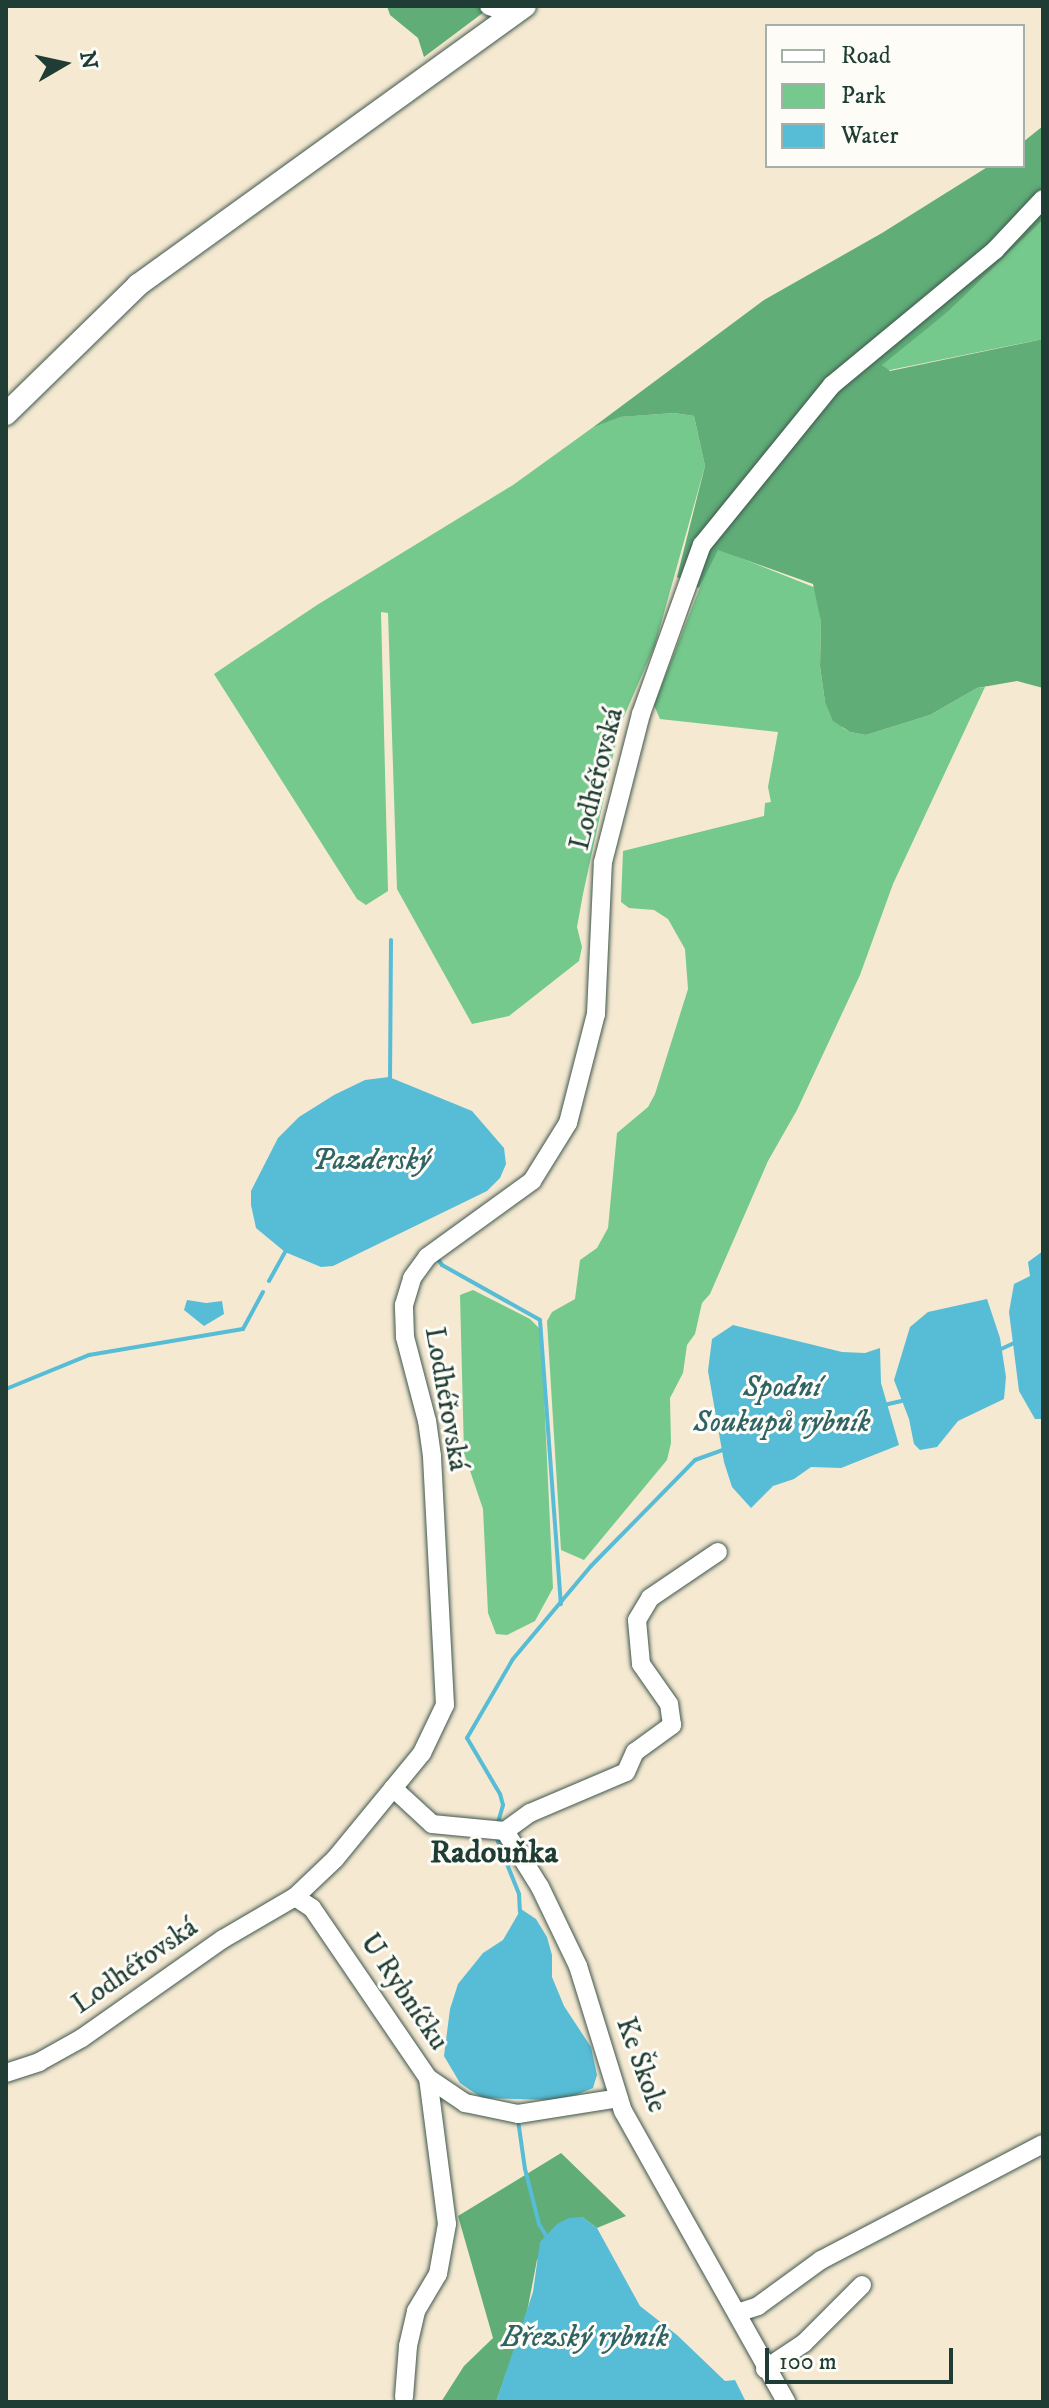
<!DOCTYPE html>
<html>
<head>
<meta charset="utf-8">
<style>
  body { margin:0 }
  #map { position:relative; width:1049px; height:2408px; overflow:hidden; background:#f5e9d2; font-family:"IM FELL DW Pica",serif }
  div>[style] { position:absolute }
  .green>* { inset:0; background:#75c98c }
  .forest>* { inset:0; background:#60ad78 }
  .water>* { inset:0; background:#57bcd5 }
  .stream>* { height:4px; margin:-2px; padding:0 2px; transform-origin:2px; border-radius:2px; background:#57bcd5 }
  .roads { filter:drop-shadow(0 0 2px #3f574c) drop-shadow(0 0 2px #3f574c) }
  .minor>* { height:18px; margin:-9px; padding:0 9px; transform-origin:9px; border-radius:9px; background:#fff }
  .major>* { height:22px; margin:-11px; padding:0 11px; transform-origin:11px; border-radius:11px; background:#fff }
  span { translate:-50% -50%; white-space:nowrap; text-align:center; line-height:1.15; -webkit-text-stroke:6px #fdfcf7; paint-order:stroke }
  .street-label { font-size:28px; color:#1f3d34 }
  .water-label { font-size:30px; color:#306364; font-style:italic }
  .quarter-label { font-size:32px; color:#1f3d34; font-weight:700 }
  .frame { position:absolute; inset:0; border:8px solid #1f3d34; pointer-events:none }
  .legend { position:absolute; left:765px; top:24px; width:260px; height:144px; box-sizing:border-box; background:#fdfcf7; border:2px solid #a4b0a9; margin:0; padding:10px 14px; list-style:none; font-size:24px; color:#1f3d34 }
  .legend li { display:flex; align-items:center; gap:16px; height:40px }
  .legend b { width:40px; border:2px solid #a4b0a9 }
  .north { position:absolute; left:24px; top:24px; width:80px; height:80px; -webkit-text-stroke:6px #fdfcf7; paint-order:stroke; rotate:81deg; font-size:22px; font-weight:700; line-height:32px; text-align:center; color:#1f3d34 }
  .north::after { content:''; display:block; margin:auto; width:28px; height:36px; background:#1f3d34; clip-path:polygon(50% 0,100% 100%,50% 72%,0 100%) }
  .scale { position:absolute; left:765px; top:2348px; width:188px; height:36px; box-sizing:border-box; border:4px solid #1f3d34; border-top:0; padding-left:10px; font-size:24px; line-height:28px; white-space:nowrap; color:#1f3d34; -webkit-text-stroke:6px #fdfcf7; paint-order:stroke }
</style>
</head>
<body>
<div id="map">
  <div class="green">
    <i style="clip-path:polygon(1043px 220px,1043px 339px,885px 371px,882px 364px,889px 357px,950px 310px)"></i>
    <i style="clip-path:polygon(674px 413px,694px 416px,705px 466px,655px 645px,619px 728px,583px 894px,577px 927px,582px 947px,579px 961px,509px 1016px,472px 1024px,397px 889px,388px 613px,381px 612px,388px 891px,366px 905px,357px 899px,214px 674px,317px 605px,513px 485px,592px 428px,619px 417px)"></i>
    <i style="clip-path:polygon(718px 549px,816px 588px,821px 622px,820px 666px,825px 702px,843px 728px,850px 732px,866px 735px,930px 715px,977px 688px,985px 687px,893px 884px,860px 975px,797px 1110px,768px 1161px,710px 1294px,702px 1303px,695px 1334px,687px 1345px,683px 1373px,670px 1398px,671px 1443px,667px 1460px,584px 1560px,561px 1550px,547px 1321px,552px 1312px,575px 1299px,580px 1260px,597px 1248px,608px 1228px,617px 1133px,648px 1107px,655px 1094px,688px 989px,685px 949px,668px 919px,654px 910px,629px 908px,621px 902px,623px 851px,764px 816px,765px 803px,771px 802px,768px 787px,778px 732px,660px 719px,654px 705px,709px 564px)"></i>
    <i style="clip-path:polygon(473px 1290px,530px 1319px,541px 1330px,553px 1588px,535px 1621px,507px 1635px,496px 1634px,488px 1613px,483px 1509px,464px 1453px,460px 1295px)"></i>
  </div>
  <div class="forest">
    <i style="clip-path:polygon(387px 6px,492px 6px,424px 57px,418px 38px,390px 15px)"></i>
    <i style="clip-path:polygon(1043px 126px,1043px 220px,950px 310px,882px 365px,890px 371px,1043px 339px,1043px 688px,1017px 681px,977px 688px,930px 715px,866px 735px,850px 732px,833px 721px,825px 702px,820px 666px,821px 622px,813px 584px,718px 550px,699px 588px,677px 577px,705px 466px,694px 416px,674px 413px,620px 417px,592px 428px,764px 300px,882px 233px,989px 166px,1023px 166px,1023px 142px)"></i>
    <i style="clip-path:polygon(561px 2153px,626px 2216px,597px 2228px,582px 2217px,537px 2260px,526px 2317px,496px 2402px,441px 2402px,464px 2366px,493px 2338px,458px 2216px)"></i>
  </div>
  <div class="water">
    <i style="clip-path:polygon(389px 1077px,472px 1111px,504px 1148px,506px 1164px,500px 1178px,487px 1191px,333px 1266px,321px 1267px,285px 1252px,256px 1228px,251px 1205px,251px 1191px,278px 1138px,299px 1117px,334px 1095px,365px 1080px)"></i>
    <i style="clip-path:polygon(1043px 1251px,1043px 1419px,1035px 1419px,1019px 1391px,1009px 1312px,1014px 1284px,1030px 1276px,1028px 1262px)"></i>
    <i style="clip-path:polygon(987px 1299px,1000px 1338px,1006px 1377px,1004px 1399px,958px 1421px,937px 1447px,920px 1450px,914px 1444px,909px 1419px,894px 1380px,910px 1327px,928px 1312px)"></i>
    <i style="clip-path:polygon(187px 1300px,206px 1303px,222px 1301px,224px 1314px,204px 1326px,184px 1310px)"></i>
    <i style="clip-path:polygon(733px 1325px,842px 1352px,865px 1353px,880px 1348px,881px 1383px,899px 1445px,841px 1468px,811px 1467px,794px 1479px,773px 1486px,751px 1508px,732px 1487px,724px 1462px,708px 1371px,712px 1339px)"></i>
    <i style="clip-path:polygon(521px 1909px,536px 1919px,547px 1937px,552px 1955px,552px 1977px,564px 2006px,591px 2047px,597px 2075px,593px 2088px,576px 2095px,552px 2100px,482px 2098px,460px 2083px,444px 2056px,450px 2009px,458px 1984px,483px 1953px,503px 1940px)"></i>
    <i style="clip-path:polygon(582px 2217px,597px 2228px,640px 2306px,677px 2335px,725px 2381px,735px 2380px,746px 2402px,496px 2402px,533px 2292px,540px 2242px,557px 2224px,569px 2218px)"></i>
  </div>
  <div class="stream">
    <i style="left:390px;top:1082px;width:142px;rotate:-89.6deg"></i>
    <i style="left:438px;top:1259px;width:7px;rotate:56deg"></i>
    <i style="left:442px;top:1265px;width:112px;rotate:29.3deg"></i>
    <i style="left:540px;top:1320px;width:285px;rotate:85.8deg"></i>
    <i style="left:269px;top:1281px;width:33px;rotate:-61deg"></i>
    <i style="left:999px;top:1350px;width:19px;rotate:-25deg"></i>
    <i style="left:6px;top:1389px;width:90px;rotate:-22.3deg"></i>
    <i style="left:89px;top:1355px;width:156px;rotate:-9.6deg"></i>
    <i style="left:243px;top:1329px;width:42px;rotate:-61.6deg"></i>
    <i style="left:884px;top:1405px;width:18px;rotate:-13deg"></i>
    <i style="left:497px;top:1826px;width:22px;rotate:-74deg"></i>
    <i style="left:503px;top:1805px;width:11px;rotate:-105deg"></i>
    <i style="left:500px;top:1794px;width:65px;rotate:-120.5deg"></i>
    <i style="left:467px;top:1738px;width:91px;rotate:-59.8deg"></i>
    <i style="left:513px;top:1659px;width:121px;rotate:-50deg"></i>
    <i style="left:591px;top:1566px;width:148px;rotate:-45.5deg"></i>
    <i style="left:695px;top:1460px;width:32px;rotate:-20deg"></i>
    <i style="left:495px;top:1834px;width:65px;rotate:68.2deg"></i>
    <i style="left:519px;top:1894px;width:18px;rotate:87deg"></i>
    <i style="left:518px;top:2120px;width:49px;rotate:81.9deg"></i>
    <i style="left:525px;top:2169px;width:57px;rotate:75.7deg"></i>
    <i style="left:539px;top:2224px;width:17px;rotate:59deg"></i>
  </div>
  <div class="roads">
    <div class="minor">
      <i style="left:489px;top:6px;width:25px;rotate:18deg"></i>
      <i style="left:393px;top:1788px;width:53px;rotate:42.7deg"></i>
      <i style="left:432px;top:1824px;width:73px;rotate:5.5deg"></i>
      <i style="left:505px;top:1831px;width:66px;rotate:58deg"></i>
      <i style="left:540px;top:1887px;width:88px;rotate:64.3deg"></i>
      <i style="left:578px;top:1966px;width:152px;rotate:72.8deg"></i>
      <i style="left:623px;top:2111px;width:334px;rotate:60.7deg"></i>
      <i style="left:505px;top:1831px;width:31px;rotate:-36deg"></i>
      <i style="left:530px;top:1813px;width:104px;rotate:-23.1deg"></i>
      <i style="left:626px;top:1772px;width:22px;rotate:-66deg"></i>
      <i style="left:635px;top:1752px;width:46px;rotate:-36.1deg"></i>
      <i style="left:672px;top:1725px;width:21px;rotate:-98deg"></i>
      <i style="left:669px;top:1704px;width:49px;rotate:-125deg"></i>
      <i style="left:641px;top:1664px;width:44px;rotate:-95.2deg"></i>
      <i style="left:637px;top:1620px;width:26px;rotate:-59deg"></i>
      <i style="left:650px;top:1598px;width:82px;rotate:-34.1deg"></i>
      <i style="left:295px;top:1897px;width:20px;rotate:33deg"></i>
      <i style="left:312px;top:1908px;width:206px;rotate:55.7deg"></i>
      <i style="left:428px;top:2078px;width:45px;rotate:34deg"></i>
      <i style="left:465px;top:2103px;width:54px;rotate:11.7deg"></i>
      <i style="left:518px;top:2114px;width:102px;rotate:-9deg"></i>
      <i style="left:6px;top:2073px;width:35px;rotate:-18deg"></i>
      <i style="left:39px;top:2062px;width:49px;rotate:-29.2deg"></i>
      <i style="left:82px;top:2038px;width:172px;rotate:-35.1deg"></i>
      <i style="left:223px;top:1939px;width:83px;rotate:-30.3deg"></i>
      <i style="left:295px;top:1897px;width:55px;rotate:-43.5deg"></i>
      <i style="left:335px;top:1859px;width:137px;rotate:-50.6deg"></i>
      <i style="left:422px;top:1753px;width:53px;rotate:-64.4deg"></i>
      <i style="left:445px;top:1705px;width:249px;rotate:-93deg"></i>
      <i style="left:432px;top:1456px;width:35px;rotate:-98deg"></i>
      <i style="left:427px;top:1421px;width:87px;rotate:-104.7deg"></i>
      <i style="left:405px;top:1337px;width:32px;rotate:-92deg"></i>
      <i style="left:404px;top:1305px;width:28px;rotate:-73deg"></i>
      <i style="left:412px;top:1278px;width:26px;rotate:-54deg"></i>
      <i style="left:427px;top:1257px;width:130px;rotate:-35.9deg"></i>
      <i style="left:532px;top:1181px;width:68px;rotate:-58.2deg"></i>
      <i style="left:568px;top:1123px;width:113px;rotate:-75.6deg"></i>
      <i style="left:596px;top:1014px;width:152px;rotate:-87.4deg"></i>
      <i style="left:603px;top:862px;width:153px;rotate:-75.6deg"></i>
      <i style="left:641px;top:714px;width:180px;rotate:-70.2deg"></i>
      <i style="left:702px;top:545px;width:206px;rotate:-50.9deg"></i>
      <i style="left:832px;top:385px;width:212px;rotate:-39.6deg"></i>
      <i style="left:995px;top:250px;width:70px;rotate:-46.7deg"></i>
      <i style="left:737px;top:2313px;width:22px;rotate:-18deg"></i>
      <i style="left:758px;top:2306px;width:78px;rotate:-36.1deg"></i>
      <i style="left:821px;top:2260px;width:250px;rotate:-27.6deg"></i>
      <i style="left:765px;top:2369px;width:47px;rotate:-33.7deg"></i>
      <i style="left:804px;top:2343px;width:82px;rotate:-45deg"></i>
      <i style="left:404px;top:2397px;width:51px;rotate:-85.5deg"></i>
      <i style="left:408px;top:2346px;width:36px;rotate:-77deg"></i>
      <i style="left:416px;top:2311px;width:43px;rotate:-59.3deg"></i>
      <i style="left:438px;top:2274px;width:51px;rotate:-79.8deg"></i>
      <i style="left:447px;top:2224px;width:147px;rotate:-97.4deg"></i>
    </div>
    <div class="major">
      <i style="left:6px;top:414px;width:185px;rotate:-44.3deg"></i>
      <i style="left:138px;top:285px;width:477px;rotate:-35.8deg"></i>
    </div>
  </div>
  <div class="street-label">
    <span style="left:597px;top:779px;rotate:-76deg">Lodhéřovská</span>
    <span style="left:446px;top:1399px;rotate:80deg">Lodhéřovská</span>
    <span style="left:135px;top:1966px;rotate:-35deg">Lodhéřovská</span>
    <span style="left:404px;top:1992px;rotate:56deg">U Rybníčku</span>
    <span style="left:641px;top:2065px;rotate:70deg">Ke Škole</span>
  </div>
  <div class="water-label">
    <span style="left:371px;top:1161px">Pazderský</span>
    <span style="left:782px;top:1405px">Spodní<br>Soukupů rybník</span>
    <span style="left:585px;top:2338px">Březský rybník</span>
  </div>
  <div class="quarter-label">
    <span style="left:494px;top:1853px">Radouňka</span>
  </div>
  <div class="frame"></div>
  <ul class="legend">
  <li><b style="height:10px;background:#fff"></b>Road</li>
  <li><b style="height:22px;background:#75c98c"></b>Park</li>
  <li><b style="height:22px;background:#57bcd5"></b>Water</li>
  </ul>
  <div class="north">N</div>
  <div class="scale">100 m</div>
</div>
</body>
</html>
